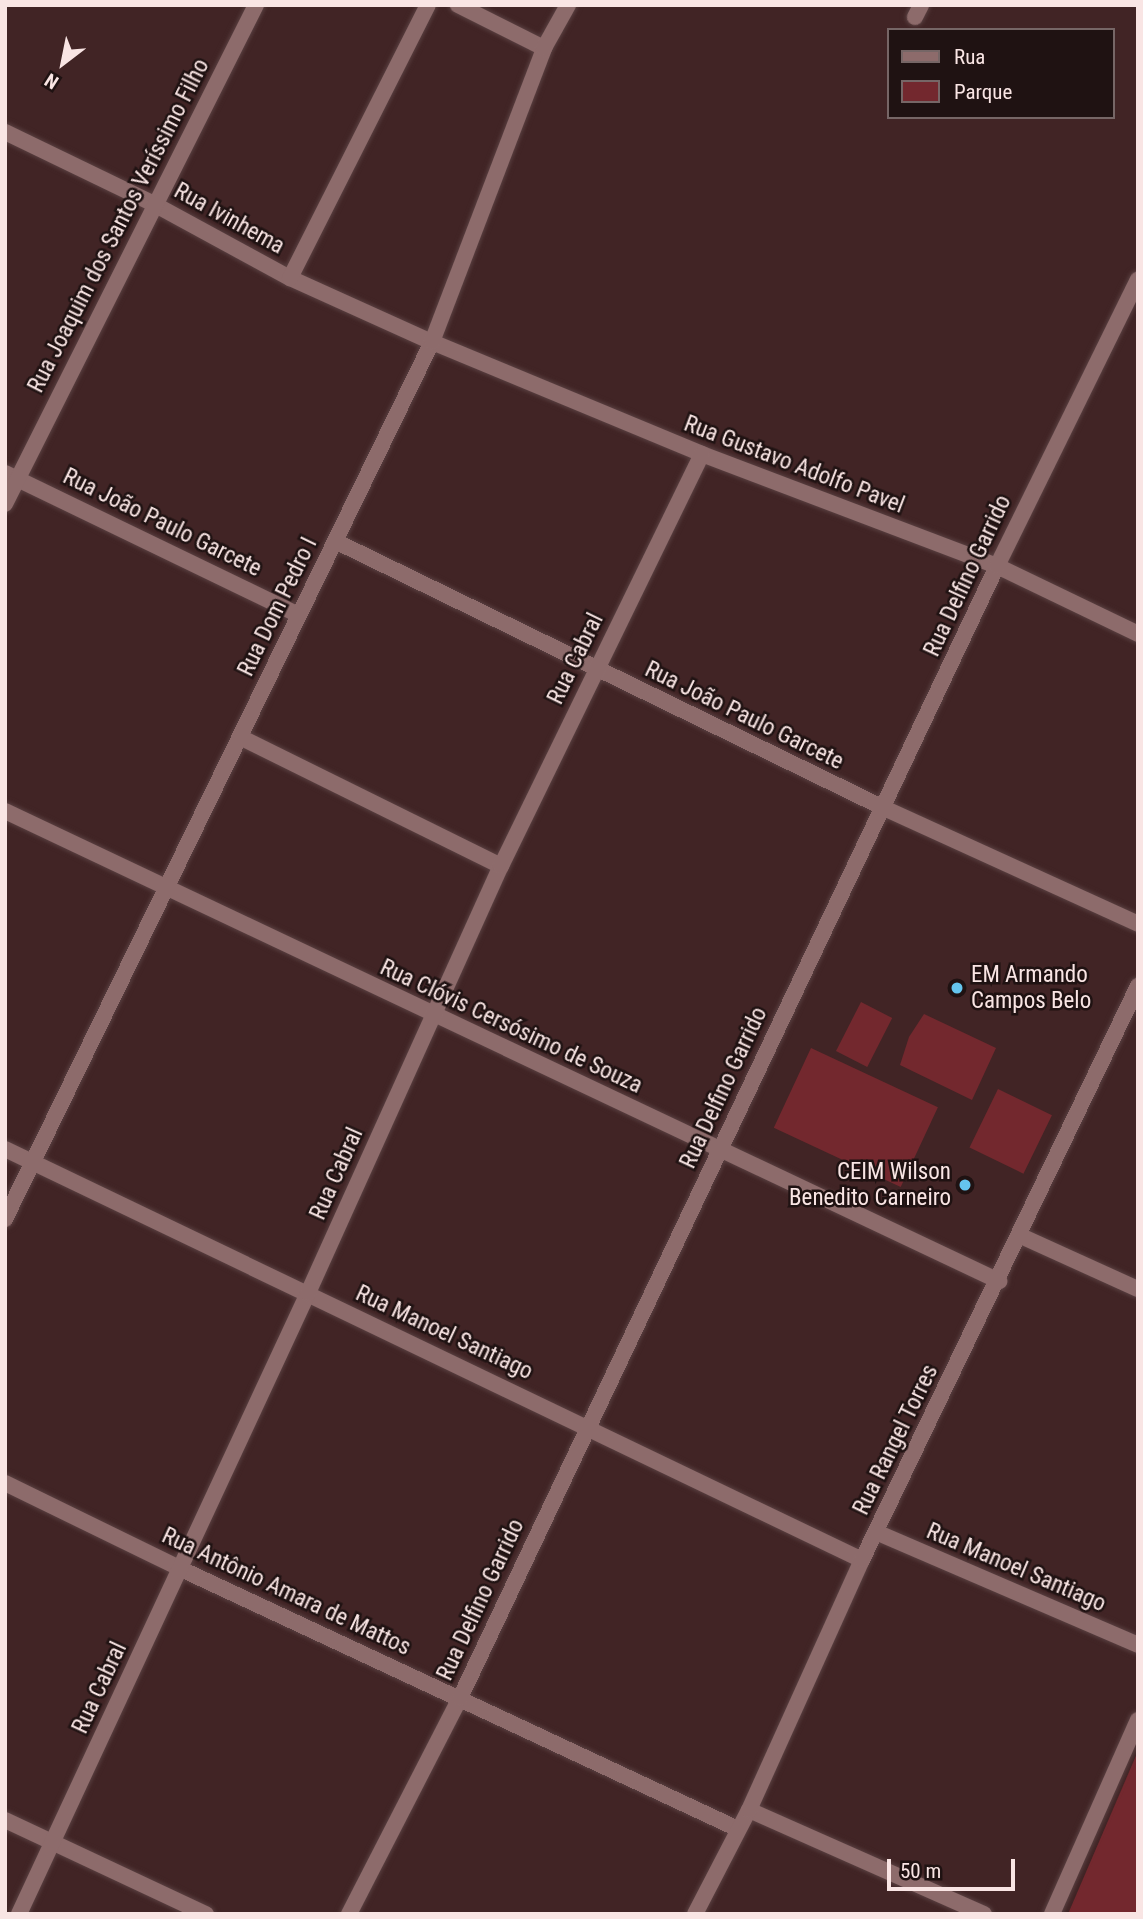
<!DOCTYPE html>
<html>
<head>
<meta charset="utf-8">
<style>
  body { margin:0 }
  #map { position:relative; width:1143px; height:1919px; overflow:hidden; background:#412425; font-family:"Roboto Condensed",sans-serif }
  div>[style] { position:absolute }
  .green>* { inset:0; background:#73282e; transform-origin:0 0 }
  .roads { filter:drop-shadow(0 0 2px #594041) drop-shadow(0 0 2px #594041) }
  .minor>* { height:16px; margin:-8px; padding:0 8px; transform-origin:8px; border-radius:8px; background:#8d6b6b }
  .dots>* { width:19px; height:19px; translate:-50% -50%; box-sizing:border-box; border:4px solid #1f1212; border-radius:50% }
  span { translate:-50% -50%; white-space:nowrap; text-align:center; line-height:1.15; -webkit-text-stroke:5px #1f1212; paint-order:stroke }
  .street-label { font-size:23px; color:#f9e5e4 }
  .poi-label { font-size:23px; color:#f9e5e4 }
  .left { translate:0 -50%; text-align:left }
  .right { translate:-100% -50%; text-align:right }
  .frame { position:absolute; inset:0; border:7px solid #f9e5e4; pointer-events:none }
  .legend { position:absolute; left:887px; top:28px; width:228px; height:91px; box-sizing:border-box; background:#1f1212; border:2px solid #766666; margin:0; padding:9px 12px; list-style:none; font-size:21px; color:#f9e5e4 }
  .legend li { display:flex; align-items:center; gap:14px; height:35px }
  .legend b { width:35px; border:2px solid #766666 }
  .north { position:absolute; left:28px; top:28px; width:70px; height:70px; -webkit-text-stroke:5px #1f1212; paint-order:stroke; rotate:212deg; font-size:19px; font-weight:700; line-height:28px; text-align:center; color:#f9e5e4 }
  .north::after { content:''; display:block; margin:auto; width:24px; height:32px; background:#f9e5e4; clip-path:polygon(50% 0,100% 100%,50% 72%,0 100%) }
  .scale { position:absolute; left:887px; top:1859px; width:128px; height:32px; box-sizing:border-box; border:4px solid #f9e5e4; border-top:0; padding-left:9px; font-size:21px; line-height:24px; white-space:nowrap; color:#f9e5e4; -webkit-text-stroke:5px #1f1212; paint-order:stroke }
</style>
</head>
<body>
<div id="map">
  <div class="green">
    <i style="left:861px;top:1002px;width:35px;height:55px;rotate:27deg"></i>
    <i style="clip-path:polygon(924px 1014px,996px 1048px,972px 1100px,900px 1065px,909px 1037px)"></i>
    <i style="left:811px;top:1048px;width:140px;height:88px;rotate:25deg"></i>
    <i style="left:998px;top:1089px;width:60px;height:65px;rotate:26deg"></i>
    <i style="clip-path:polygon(1138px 1751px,1138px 1914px,1068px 1914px)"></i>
  </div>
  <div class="roads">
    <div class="minor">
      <i style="left:458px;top:5px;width:96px;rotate:26.6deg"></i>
      <i style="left:915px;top:17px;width:13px;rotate:-63deg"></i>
      <i style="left:5px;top:132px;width:165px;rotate:25.8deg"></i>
      <i style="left:154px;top:204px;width:155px;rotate:28.6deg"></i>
      <i style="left:290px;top:278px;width:156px;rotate:24.3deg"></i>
      <i style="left:432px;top:342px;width:292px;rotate:22.5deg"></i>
      <i style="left:702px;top:454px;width:316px;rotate:20.8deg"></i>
      <i style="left:997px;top:566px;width:157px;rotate:25.7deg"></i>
      <i style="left:290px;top:278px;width:306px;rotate:-63.2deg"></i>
      <i style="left:5px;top:473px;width:326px;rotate:25.8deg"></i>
      <i style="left:5px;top:504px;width:559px;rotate:-63.3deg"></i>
      <i style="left:335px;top:541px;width:610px;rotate:25.94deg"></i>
      <i style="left:884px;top:808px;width:279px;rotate:24.5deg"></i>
      <i style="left:240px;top:737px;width:291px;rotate:26.3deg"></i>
      <i style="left:5px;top:811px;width:1100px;rotate:25.31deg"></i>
      <i style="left:5px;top:1149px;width:950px;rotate:25.62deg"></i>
      <i style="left:5px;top:1219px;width:975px;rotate:-64.04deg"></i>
      <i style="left:432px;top:342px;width:315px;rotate:-69.1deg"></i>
      <i style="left:544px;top:48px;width:49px;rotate:-60.8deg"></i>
      <i style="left:1021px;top:1236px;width:128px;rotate:24.4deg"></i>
      <i style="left:5px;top:1483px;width:196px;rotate:26deg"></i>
      <i style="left:181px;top:1569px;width:615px;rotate:25.02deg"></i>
      <i style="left:876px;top:1532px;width:285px;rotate:23.3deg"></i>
      <i style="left:749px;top:1810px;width:257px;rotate:23.9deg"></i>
      <i style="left:5px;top:1820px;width:222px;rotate:25.1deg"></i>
      <i style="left:19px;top:1914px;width:685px;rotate:-65.04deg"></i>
      <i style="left:308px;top:1293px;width:469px;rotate:-65.7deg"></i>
      <i style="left:501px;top:866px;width:458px;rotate:-64deg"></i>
      <i style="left:349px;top:1914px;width:243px;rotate:-62.8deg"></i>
      <i style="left:460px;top:1698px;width:1253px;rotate:-64.62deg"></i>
      <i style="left:997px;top:566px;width:319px;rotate:-63.8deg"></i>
      <i style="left:695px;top:1914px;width:117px;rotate:-62.6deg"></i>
      <i style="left:749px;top:1810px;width:274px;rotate:-65.7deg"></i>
      <i style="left:862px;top:1560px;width:637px;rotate:-64.32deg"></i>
      <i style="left:1052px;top:1914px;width:212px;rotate:-66.1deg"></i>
    </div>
  </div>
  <div class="dots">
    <i style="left:957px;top:988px;background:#65c5ee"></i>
    <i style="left:965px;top:1185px;background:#65c5ee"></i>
  </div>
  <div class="street-label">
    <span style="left:229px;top:219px;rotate:29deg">Rua Ivinhema</span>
    <span style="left:119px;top:226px;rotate:-63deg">Rua Joaquim dos Santos Veríssimo Filho</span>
    <span style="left:794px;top:465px;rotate:21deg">Rua Gustavo Adolfo Pavel</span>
    <span style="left:162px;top:523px;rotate:26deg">Rua João Paulo Garcete</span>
    <span style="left:968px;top:576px;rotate:-65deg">Rua Delfino Garrido</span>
    <span style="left:278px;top:607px;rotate:-64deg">Rua Dom Pedro I</span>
    <span style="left:576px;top:659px;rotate:-64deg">Rua Cabral</span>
    <span style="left:744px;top:716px;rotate:26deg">Rua João Paulo Garcete</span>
    <span style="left:511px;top:1027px;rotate:25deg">Rua Clóvis Cersósimo de Souza</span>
    <span style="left:724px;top:1088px;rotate:-65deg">Rua Delfino Garrido</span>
    <span style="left:337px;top:1174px;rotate:-66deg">Rua Cabral</span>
    <span style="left:444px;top:1333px;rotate:25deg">Rua Manoel Santiago</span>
    <span style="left:896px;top:1440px;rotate:-64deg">Rua Rangel Torres</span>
    <span style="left:1016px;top:1568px;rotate:23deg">Rua Manoel Santiago</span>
    <span style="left:286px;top:1592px;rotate:25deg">Rua Antônio Amara de Mattos</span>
    <span style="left:481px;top:1600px;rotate:-65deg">Rua Delfino Garrido</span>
    <span style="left:100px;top:1688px;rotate:-65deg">Rua Cabral</span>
  </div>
  <div class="poi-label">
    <span class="left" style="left:971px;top:988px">EM Armando<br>Campos Belo</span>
    <span class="right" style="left:951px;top:1185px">CEIM Wilson<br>Benedito Carneiro</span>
  </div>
  <div class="frame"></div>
  <ul class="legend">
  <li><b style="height:9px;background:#8d6b6b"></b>Rua</li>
  <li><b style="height:19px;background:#73282e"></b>Parque</li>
  </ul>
  <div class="north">N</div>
  <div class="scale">50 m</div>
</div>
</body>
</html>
